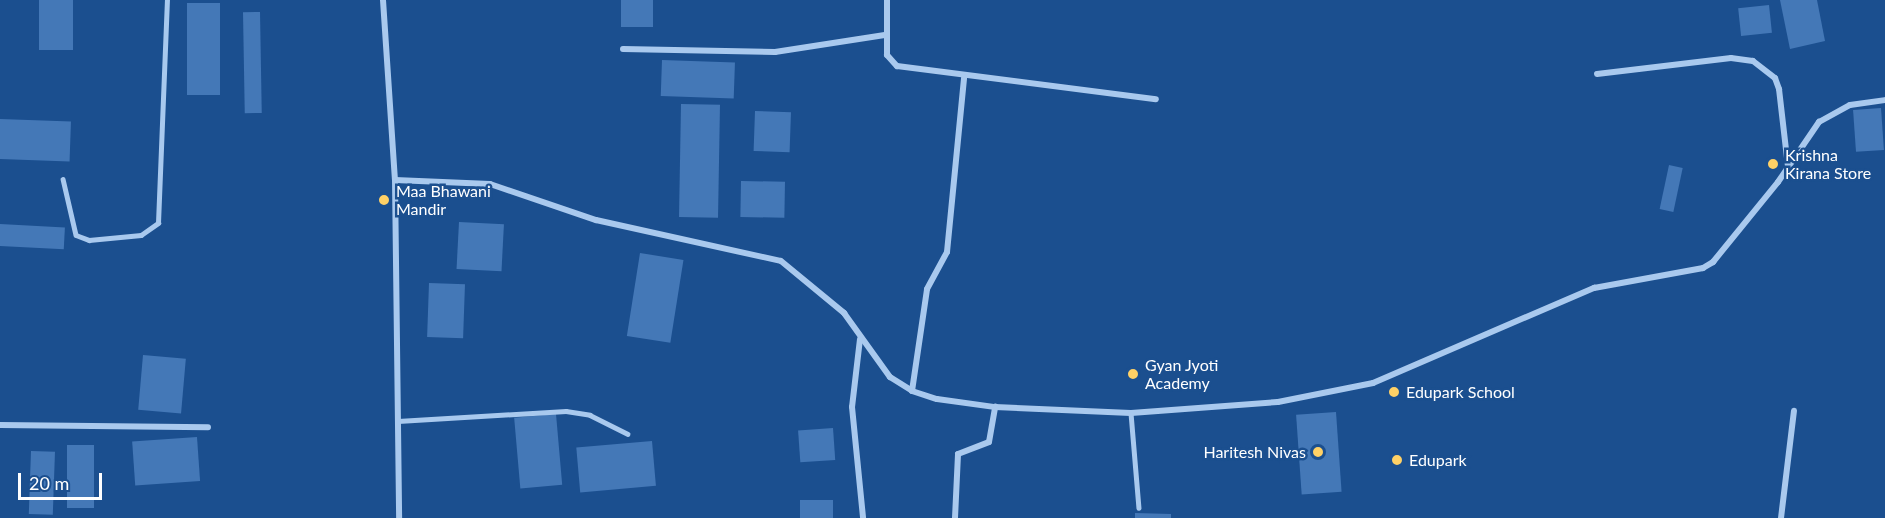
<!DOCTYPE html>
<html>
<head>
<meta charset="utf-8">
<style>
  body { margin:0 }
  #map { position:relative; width:1885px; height:518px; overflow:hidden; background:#1b4f8f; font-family:Lato,sans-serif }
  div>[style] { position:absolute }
  .building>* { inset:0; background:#4478b7; transform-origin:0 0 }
  .service>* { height:4.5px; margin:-2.25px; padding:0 2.25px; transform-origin:2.25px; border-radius:2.25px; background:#a9c9ee }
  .minor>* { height:6px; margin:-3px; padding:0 3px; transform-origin:3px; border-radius:3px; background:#a9c9ee }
  .dots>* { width:16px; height:16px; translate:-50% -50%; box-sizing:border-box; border:3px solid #1b4f8f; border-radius:50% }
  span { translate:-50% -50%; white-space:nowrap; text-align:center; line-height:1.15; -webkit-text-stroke:5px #1b4f8f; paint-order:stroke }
  .poi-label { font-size:16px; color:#fff }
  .left { translate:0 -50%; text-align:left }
  .right { translate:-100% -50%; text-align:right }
  .scale { position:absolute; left:18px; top:473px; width:84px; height:27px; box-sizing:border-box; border:3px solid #fff; border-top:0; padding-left:8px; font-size:18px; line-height:21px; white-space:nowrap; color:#fff; -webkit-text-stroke:4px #1b4f8f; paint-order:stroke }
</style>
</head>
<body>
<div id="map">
  <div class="building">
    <i style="left:39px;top:0;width:34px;height:50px"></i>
    <i style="left:621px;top:0;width:32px;height:27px"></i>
    <i style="clip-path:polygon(1780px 0,1817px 0,1825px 41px,1790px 49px)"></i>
    <i style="left:187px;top:3px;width:33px;height:92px"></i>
    <i style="left:1769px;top:5px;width:28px;height:31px;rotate:84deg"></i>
    <i style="left:260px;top:12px;width:101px;height:17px;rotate:89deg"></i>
    <i style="left:662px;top:60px;width:73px;height:36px;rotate:2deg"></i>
    <i style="left:681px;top:104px;width:39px;height:113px;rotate:1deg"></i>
    <i style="left:1881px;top:108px;width:42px;height:28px;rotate:86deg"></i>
    <i style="left:755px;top:111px;width:36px;height:40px;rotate:2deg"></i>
    <i style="left:0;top:119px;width:71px;height:40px;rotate:2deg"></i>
    <i style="left:1669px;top:165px;width:14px;height:45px;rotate:12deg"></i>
    <i style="left:741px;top:181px;width:44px;height:36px;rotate:1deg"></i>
    <i style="left:459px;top:222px;width:45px;height:47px;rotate:3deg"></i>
    <i style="left:0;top:224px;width:65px;height:22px;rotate:3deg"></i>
    <i style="left:640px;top:253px;width:44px;height:84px;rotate:9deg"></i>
    <i style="left:429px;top:283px;width:36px;height:54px;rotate:2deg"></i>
    <i style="left:143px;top:355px;width:43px;height:55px;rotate:5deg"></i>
    <i style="left:1336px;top:412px;width:80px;height:40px;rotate:86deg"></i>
    <i style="left:556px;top:414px;width:71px;height:42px;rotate:85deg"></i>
    <i style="left:833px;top:428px;width:32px;height:35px;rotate:86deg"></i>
    <i style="left:197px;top:437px;width:44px;height:65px;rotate:86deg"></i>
    <i style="left:652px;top:441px;width:45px;height:76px;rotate:85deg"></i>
    <i style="left:67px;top:445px;width:27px;height:63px"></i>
    <i style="left:31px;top:451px;width:24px;height:63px;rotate:2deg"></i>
    <i style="left:833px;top:500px;width:18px;height:33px;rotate:90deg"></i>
    <i style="clip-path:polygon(1135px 513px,1171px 514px,1171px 518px,1135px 518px)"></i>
  </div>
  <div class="service">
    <i style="left:63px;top:179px;width:57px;rotate:76.9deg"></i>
    <i style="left:76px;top:235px;width:14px;rotate:21deg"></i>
    <i style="left:89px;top:240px;width:52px;rotate:-5.5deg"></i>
    <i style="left:141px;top:235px;width:21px;rotate:-35deg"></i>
    <i style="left:158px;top:223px;width:223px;rotate:-87.7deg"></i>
    <i style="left:1131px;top:413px;width:95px;rotate:85.2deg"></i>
    <i style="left:398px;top:421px;width:168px;rotate:-3.4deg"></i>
    <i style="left:566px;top:411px;width:24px;rotate:9deg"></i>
    <i style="left:590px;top:415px;width:42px;rotate:26.6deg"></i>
  </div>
  <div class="minor">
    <i style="left:383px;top:0;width:180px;rotate:86.2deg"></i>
    <i style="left:395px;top:180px;width:338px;rotate:89.3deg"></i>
    <i style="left:887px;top:0;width:55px;rotate:90deg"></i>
    <i style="left:887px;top:55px;width:15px;rotate:48deg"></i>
    <i style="left:897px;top:66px;width:261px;rotate:7.3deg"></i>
    <i style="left:623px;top:49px;width:152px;rotate:1.1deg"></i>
    <i style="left:775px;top:52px;width:111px;rotate:-8.8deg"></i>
    <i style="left:1597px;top:74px;width:135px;rotate:-6.8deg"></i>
    <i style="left:1731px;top:58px;width:22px;rotate:8deg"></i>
    <i style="left:1753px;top:61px;width:28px;rotate:38deg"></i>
    <i style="left:1775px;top:78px;width:12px;rotate:70deg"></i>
    <i style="left:1779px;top:89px;width:79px;rotate:83.4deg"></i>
    <i style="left:395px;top:180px;width:95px;rotate:2.4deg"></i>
    <i style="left:490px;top:184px;width:112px;rotate:18.8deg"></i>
    <i style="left:596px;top:220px;width:189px;rotate:12.5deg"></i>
    <i style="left:781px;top:261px;width:82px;rotate:39.5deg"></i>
    <i style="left:844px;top:313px;width:79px;rotate:54.3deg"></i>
    <i style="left:890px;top:377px;width:26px;rotate:32deg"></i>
    <i style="left:912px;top:391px;width:26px;rotate:18deg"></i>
    <i style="left:937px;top:399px;width:59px;rotate:7.9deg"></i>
    <i style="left:995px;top:407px;width:136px;rotate:2.5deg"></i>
    <i style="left:1131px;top:413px;width:147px;rotate:-4.3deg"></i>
    <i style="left:1278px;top:402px;width:97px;rotate:-11.3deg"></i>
    <i style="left:1373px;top:383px;width:241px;rotate:-23.3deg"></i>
    <i style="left:1594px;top:288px;width:111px;rotate:-10.4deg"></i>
    <i style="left:1703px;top:268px;width:12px;rotate:-31deg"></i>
    <i style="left:1713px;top:262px;width:103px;rotate:-50.9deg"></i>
    <i style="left:1778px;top:182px;width:73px;rotate:-55.7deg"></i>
    <i style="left:1819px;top:122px;width:35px;rotate:-29deg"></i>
    <i style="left:1850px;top:105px;width:35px;rotate:-8deg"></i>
    <i style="left:860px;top:339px;width:68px;rotate:96.7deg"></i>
    <i style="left:852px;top:407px;width:112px;rotate:84.3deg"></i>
    <i style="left:912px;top:391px;width:103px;rotate:-81.6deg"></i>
    <i style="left:927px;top:289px;width:42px;rotate:-61.6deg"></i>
    <i style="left:947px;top:252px;width:175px;rotate:-84.4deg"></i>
    <i style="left:0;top:425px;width:208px;rotate:0.6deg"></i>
    <i style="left:955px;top:518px;width:64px;rotate:-87.3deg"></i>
    <i style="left:958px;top:454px;width:33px;rotate:-21deg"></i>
    <i style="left:989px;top:442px;width:36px;rotate:-80deg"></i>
    <i style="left:1781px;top:518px;width:108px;rotate:-83.1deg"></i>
  </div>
  <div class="dots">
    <i style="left:1773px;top:164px;background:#ffd166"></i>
    <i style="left:384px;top:200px;background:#ffd166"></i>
    <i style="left:1133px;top:374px;background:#ffd166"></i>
    <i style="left:1394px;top:392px;background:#ffd166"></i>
    <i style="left:1318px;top:452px;background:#ffd166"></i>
    <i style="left:1397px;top:460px;background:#ffd166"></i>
  </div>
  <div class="poi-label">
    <span class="left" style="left:1785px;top:164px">Krishna<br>Kirana Store</span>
    <span class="left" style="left:396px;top:200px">Maa Bhawani<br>Mandir</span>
    <span class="left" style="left:1145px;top:374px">Gyan Jyoti<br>Academy</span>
    <span class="left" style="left:1406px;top:392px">Edupark School</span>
    <span class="right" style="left:1306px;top:452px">Haritesh Nivas</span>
    <span class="left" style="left:1409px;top:460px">Edupark</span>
  </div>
  <div class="scale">20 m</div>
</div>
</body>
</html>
